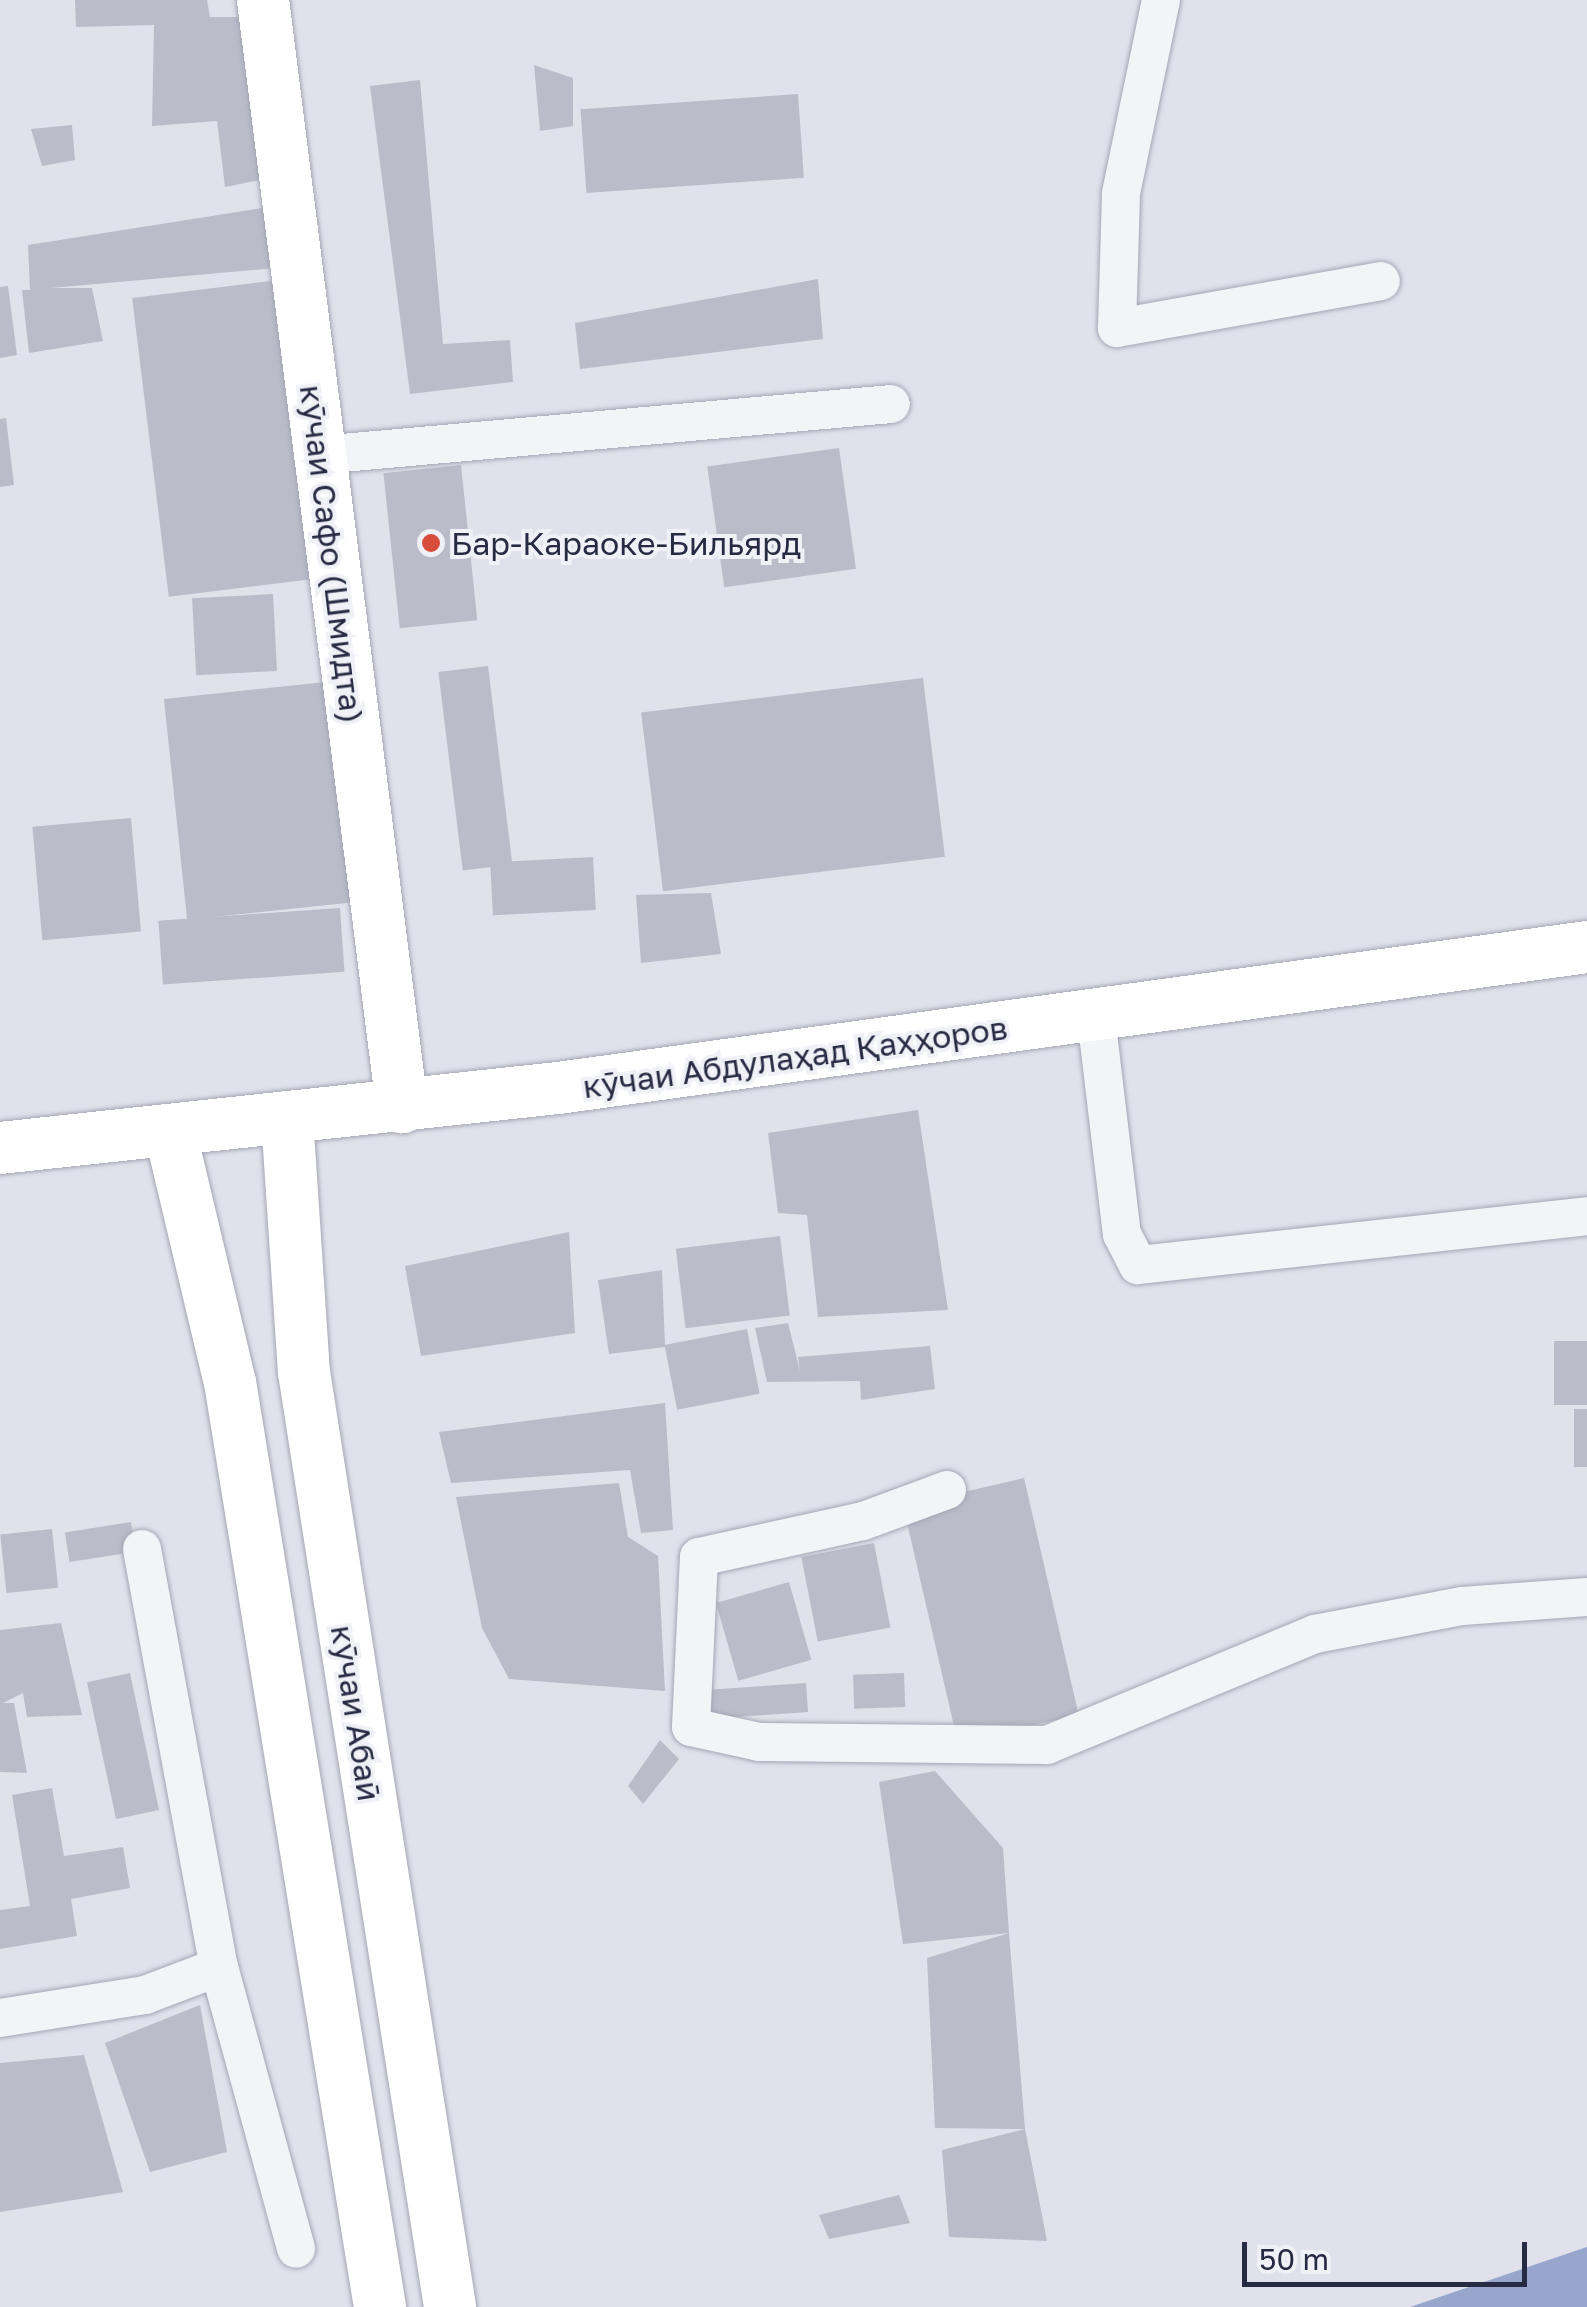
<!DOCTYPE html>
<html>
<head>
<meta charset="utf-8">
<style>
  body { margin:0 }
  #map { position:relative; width:1587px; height:2307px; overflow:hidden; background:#e0e1ea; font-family:"Golos Text",sans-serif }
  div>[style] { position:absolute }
  .water>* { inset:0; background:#98a5cd }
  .building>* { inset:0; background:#babcca; transform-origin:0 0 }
  .roads { filter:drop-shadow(0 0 2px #a5a6b5) drop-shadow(0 0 2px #a5a6b5) }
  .street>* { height:38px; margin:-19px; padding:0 19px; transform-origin:19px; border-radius:19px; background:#f3f4f8 }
  .secondary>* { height:52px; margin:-26px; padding:0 26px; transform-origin:26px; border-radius:26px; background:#fff }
  .dots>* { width:28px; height:28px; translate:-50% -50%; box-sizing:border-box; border:5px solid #f0f1f7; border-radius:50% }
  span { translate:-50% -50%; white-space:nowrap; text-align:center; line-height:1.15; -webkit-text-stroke:8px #f0f1f7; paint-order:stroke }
  .poi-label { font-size:32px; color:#272a43 }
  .left { translate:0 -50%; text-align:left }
  .street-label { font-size:32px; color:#272a43 }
  .scale { position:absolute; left:1242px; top:2242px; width:285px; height:45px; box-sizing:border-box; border:5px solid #272a43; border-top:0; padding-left:12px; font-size:30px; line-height:35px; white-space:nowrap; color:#272a43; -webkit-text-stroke:8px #f0f1f7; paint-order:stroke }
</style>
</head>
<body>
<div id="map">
  <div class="water">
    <i style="clip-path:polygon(1587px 2247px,1587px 2307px,1410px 2307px)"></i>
  </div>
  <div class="building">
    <i style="clip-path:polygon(75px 0,207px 0,210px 17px,255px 17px,270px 178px,225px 187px,217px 121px,152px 126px,154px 25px,76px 27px)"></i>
    <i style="clip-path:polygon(534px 65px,573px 78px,573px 126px,540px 131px)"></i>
    <i style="clip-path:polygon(420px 80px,443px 344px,510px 340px,513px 382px,410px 394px,370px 86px)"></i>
    <i style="left:798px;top:94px;width:84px;height:218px;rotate:86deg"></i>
    <i style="clip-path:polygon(72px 125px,75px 160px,42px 166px,31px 129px)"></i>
    <i style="clip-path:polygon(269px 207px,275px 268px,51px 288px,92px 288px,103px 341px,29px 353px,22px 290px,30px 290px,28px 245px)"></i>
    <i style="clip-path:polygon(818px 279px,823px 339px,580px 369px,575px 323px)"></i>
    <i style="left:279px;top:280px;width:301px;height:148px;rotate:83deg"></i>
    <i style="clip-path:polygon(8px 286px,17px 355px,0 358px,0 287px)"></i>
    <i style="clip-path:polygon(6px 418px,14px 485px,0 487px,0 419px)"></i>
    <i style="left:839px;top:448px;width:122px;height:133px;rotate:82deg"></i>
    <i style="left:461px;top:465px;width:156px;height:78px;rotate:84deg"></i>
    <i style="left:273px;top:594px;width:77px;height:81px;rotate:87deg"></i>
    <i style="left:488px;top:666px;width:200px;height:50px;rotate:83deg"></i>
    <i style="left:923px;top:678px;width:180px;height:284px;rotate:83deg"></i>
    <i style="left:335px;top:681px;width:222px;height:172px;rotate:84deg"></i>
    <i style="left:131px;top:818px;width:114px;height:99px;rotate:85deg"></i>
    <i style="left:593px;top:857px;width:53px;height:103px;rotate:87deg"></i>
    <i style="clip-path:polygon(711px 893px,721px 954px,641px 963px,636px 895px)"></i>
    <i style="left:340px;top:908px;width:64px;height:182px;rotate:86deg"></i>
    <i style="clip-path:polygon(918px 1110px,948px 1310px,818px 1317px,807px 1215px,778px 1213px,768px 1133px)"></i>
    <i style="clip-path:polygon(569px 1232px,575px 1333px,421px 1356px,405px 1266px)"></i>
    <i style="left:780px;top:1236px;width:80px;height:105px;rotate:83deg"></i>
    <i style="clip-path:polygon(662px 1270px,665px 1347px,609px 1354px,598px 1280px)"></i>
    <i style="clip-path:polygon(788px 1323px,800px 1371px,798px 1357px,930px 1346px,935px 1389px,861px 1400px,860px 1381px,767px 1382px,755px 1328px)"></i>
    <i style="left:747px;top:1329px;width:66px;height:84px;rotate:79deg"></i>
    <i style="left:1587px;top:1341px;width:64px;height:33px;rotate:90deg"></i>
    <i style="clip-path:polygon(665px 1403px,673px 1530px,641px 1533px,630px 1470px,451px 1483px,439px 1432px)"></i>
    <i style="left:1574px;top:1409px;width:13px;height:58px"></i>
    <i style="left:1024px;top:1478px;width:243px;height:124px;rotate:77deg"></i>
    <i style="clip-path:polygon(619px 1483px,628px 1537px,658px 1556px,665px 1691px,509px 1679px,482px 1628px,456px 1497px)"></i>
    <i style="left:131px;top:1522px;width:30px;height:67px;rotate:81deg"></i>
    <i style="left:52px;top:1529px;width:59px;height:52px;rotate:84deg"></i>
    <i style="left:874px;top:1543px;width:86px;height:74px;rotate:79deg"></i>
    <i style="left:789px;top:1582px;width:81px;height:76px;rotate:74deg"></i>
    <i style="clip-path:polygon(61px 1623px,82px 1715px,27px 1717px,23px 1693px,3px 1703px,14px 1703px,27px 1773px,0 1772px,0 1630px)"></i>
    <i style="left:130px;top:1673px;width:140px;height:44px;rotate:78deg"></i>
    <i style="left:904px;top:1673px;width:34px;height:51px;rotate:88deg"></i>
    <i style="left:806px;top:1683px;width:29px;height:98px;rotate:86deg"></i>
    <i style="clip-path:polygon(660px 1740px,679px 1759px,643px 1804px,628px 1786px)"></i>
    <i style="clip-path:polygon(935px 1771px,1003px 1848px,1009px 1933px,903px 1944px,879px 1782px)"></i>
    <i style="clip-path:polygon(52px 1788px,64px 1856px,123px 1847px,130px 1888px,71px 1899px,77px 1936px,0 1949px,0 1910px,30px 1906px,12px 1795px)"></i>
    <i style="clip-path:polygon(1009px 1933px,1025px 2129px,1047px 2241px,949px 2237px,942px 2150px,1025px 2129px,935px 2128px,927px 1958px)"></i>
    <i style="clip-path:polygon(200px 2005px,227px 2152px,150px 2172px,105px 2043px)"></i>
    <i style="clip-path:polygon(84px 2055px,123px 2192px,0 2212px,0 2063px)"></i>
    <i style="clip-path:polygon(899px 2195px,910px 2223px,829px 2239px,819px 2215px)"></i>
  </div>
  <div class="roads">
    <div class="street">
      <i style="left:1161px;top:0;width:198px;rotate:101.7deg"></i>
      <i style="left:1121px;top:194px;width:134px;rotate:91.7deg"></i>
      <i style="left:1117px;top:328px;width:268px;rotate:-10.1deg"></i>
      <i style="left:320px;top:455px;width:573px;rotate:-5.1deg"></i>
      <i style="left:1096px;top:1017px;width:219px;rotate:83.2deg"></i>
      <i style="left:1122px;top:1234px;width:35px;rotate:63deg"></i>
      <i style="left:1138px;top:1265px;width:452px;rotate:-6.2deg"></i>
      <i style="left:947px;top:1490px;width:90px;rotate:159.7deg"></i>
      <i style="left:863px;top:1521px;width:168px;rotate:167.6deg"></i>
      <i style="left:699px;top:1557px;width:170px;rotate:92.7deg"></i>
      <i style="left:691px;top:1727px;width:70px;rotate:12.4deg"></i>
      <i style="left:759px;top:1742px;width:288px;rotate:0.6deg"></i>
      <i style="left:1047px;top:1745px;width:290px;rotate:-22.5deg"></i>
      <i style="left:1315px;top:1634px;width:150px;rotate:-10.8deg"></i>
      <i style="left:1462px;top:1606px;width:125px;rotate:-4.1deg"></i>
      <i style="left:142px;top:1549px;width:425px;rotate:79.6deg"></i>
      <i style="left:219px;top:1967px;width:292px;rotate:74.7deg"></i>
      <i style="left:0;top:2018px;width:147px;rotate:-9deg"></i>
      <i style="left:145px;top:1995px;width:79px;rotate:-20.7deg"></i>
    </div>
    <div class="secondary">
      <i style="left:263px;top:0;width:1116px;rotate:82.84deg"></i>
      <i style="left:287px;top:1117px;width:256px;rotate:86.2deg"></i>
      <i style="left:304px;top:1372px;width:946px;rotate:81.12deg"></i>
      <i style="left:170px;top:1131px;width:258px;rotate:76.6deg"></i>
      <i style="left:230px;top:1382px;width:937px;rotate:80.79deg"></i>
      <i style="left:0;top:1148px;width:561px;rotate:-6.14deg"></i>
      <i style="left:558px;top:1088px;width:1039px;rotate:-7.8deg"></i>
    </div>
  </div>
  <div class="dots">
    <i style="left:431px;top:543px;background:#d84c3c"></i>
  </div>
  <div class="poi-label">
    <span class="left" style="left:451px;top:543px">Бар-Караоке-Бильярд</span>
  </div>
  <div class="street-label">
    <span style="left:332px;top:554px;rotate:83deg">кӯчаи Сафо (Шмидта)</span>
    <span style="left:795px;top:1057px;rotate:-8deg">кӯчаи Абдулаҳад Қаҳҳоров</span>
    <span style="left:356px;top:1713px;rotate:81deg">кӯчаи Абаӣ</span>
  </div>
  <div class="scale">50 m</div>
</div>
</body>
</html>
